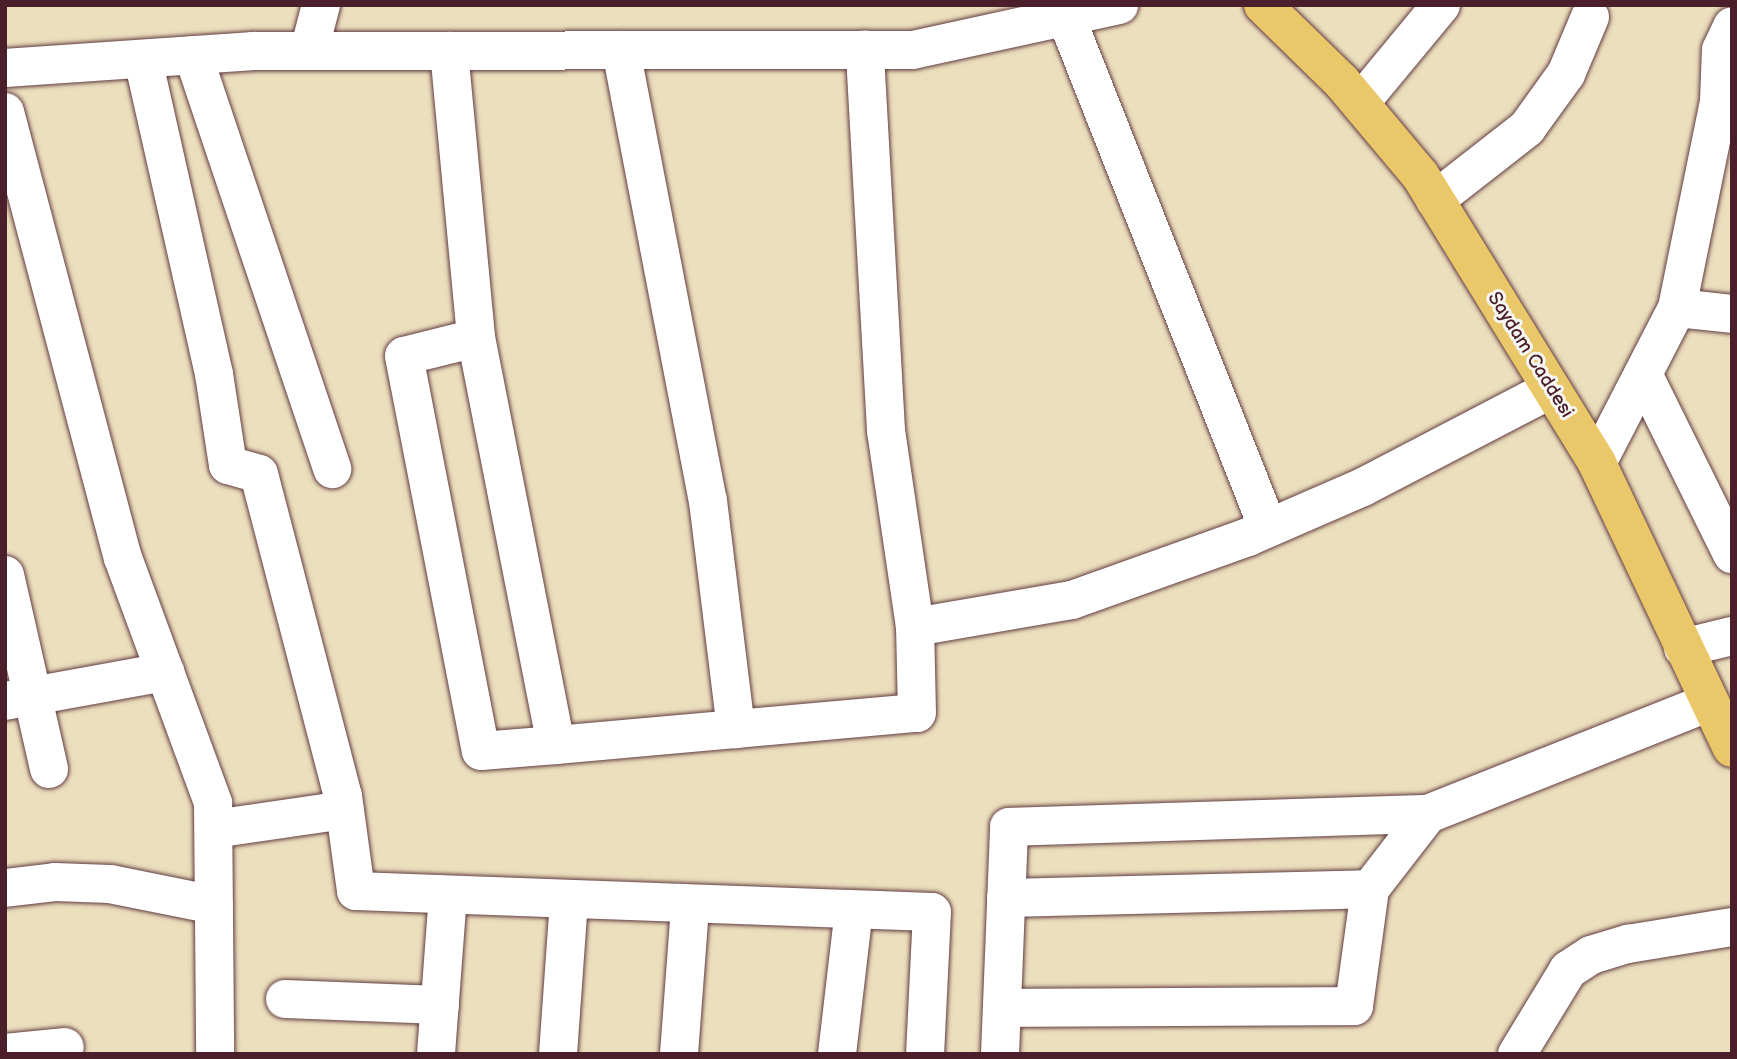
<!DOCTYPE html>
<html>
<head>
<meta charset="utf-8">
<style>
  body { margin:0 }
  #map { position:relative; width:1737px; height:1059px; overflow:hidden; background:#ecdfbd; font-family:"Balsamiq Sans",sans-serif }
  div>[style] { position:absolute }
  .roads { filter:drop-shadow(0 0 2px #623c41) drop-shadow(0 0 2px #623c41) }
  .minor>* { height:38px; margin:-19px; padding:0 19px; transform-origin:19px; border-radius:19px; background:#fff }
  .major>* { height:38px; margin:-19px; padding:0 19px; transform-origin:19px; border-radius:19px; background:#eac769 }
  span { translate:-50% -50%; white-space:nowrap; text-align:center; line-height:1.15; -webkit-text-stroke:6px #f6f6f2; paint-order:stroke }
  .street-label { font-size:19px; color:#4a1f2b }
  .frame { position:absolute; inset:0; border:7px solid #4a1f2b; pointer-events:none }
</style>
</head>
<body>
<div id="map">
  <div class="roads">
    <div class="minor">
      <i style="left:1066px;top:17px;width:549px;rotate:68.43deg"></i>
      <i style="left:621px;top:50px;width:459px;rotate:79.1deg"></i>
      <i style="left:708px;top:501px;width:230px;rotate:83deg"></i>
      <i style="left:309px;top:51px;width:48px;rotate:-75.4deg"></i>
      <i style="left:449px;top:51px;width:288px;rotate:84.6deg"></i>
      <i style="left:193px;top:55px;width:437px;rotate:71.4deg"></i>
      <i style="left:143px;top:59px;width:323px;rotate:77.3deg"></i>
      <i style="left:214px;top:374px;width:92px;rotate:81.3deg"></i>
      <i style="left:228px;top:465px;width:32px;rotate:16deg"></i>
      <i style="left:259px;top:474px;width:333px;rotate:75.4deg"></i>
      <i style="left:343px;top:796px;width:96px;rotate:82.2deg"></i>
      <i style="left:356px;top:891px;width:576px;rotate:2.09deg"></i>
      <i style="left:932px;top:912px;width:142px;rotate:92.8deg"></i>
      <i style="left:5px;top:68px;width:249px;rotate:-3.9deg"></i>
      <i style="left:253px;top:51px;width:660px;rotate:-0.09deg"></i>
      <i style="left:913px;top:50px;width:211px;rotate:-12.3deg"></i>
      <i style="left:1360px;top:103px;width:127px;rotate:-50.4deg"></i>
      <i style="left:5px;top:112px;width:461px;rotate:75.2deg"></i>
      <i style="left:123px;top:558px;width:261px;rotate:69.8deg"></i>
      <i style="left:213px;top:803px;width:251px;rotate:89.5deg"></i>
      <i style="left:1435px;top:200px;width:117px;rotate:-38deg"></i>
      <i style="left:1527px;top:128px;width:67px;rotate:-54.2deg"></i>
      <i style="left:1566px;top:74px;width:62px;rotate:-67.2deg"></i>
      <i style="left:1677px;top:308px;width:55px;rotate:6.2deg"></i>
      <i style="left:1643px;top:374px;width:201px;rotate:63.7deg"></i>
      <i style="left:1597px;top:463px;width:174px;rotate:-62.7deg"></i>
      <i style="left:1677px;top:308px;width:211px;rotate:-78.5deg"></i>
      <i style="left:1719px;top:101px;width:51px;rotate:-87.8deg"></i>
      <i style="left:1721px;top:50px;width:26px;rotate:-65deg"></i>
      <i style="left:5px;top:575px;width:199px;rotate:77.2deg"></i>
      <i style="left:915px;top:627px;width:159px;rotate:-9.8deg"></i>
      <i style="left:1072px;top:600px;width:187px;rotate:-19.7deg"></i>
      <i style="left:1248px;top:537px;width:125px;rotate:-23.5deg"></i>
      <i style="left:1363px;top:487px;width:212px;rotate:-27.5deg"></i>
      <i style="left:1683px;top:648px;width:50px;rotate:-13.8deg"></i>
      <i style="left:5px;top:701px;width:163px;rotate:-10.3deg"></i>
      <i style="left:556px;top:745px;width:415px;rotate:-101.1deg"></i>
      <i style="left:476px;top:338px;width:74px;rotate:166deg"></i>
      <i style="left:404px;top:356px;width:402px;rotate:79deg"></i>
      <i style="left:481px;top:751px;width:75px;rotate:-4.6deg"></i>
      <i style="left:556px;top:745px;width:362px;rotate:-5.1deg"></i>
      <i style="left:917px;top:713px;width:86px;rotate:-91.3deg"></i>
      <i style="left:915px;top:627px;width:199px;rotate:-98.4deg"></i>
      <i style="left:886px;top:430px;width:381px;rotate:-93.2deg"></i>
      <i style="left:214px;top:829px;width:132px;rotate:-8.3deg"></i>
      <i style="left:5px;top:888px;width:50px;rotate:-6.8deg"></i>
      <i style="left:55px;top:882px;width:55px;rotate:2.1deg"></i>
      <i style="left:110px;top:884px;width:106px;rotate:11.4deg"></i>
      <i style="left:1006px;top:898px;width:364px;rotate:-1.4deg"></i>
      <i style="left:285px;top:999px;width:155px;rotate:2.2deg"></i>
      <i style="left:1002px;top:1008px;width:352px;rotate:-0.3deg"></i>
      <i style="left:1354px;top:1006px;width:118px;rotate:-82.2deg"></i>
      <i style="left:1370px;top:889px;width:95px;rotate:-52.3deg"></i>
      <i style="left:5px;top:1053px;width:60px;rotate:-5.7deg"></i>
      <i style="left:436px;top:1054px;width:158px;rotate:-85.7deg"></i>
      <i style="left:558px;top:1054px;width:153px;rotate:-85.9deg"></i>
      <i style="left:679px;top:1054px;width:148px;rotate:-85.7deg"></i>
      <i style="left:837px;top:1054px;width:145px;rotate:-83.3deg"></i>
      <i style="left:1000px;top:1054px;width:227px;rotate:-87.7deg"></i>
      <i style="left:1009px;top:827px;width:419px;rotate:-1.8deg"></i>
      <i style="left:1428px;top:814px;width:302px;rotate:-21.7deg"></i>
      <i style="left:1517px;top:1054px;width:98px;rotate:-58.7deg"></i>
      <i style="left:1568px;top:970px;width:27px;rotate:-33deg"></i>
      <i style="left:1591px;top:955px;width:39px;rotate:-17deg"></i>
      <i style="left:1628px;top:944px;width:105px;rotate:-9.3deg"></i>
    </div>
    <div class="major">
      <i style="left:1263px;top:5px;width:109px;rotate:44.3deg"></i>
      <i style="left:1341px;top:81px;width:123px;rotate:50deg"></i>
      <i style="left:1420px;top:175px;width:338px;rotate:58.4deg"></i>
      <i style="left:1597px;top:463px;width:315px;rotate:64.7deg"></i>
    </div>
  </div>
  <div class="street-label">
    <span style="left:1530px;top:355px;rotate:58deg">Saydam Caddesi</span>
  </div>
  <div class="frame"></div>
</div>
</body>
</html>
